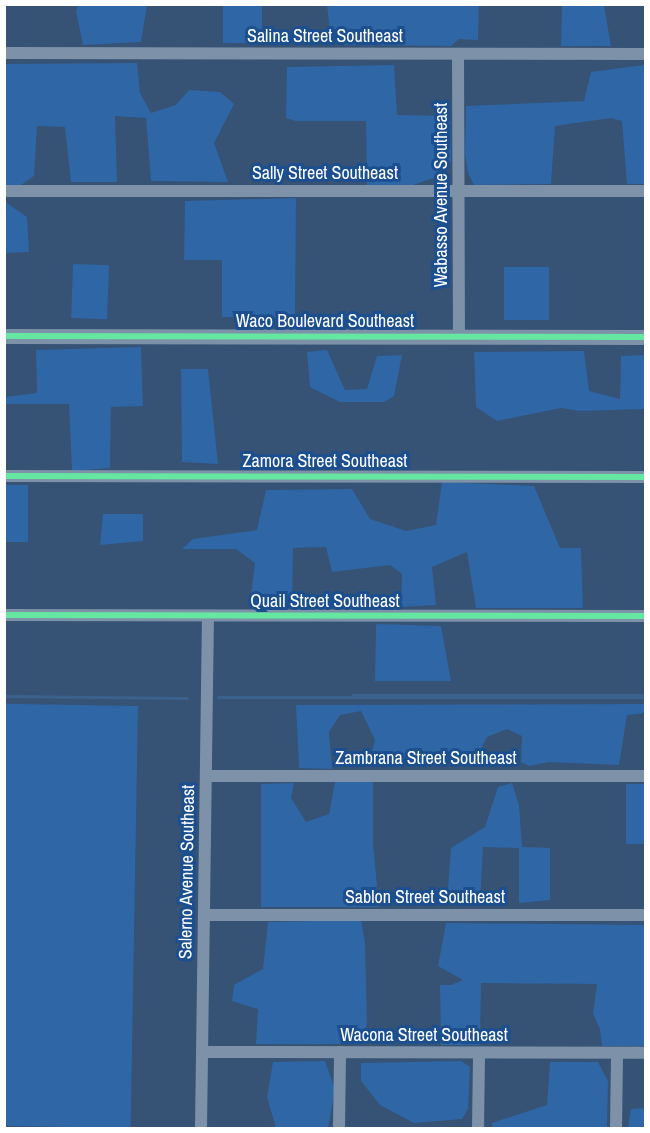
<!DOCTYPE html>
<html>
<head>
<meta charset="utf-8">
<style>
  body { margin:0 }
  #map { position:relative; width:650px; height:1133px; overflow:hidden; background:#365274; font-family:"Archivo Narrow",sans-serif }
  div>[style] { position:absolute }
  .green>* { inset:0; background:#2f66a5; transform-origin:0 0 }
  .water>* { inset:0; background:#3b618d; transform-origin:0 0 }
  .stream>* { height:3px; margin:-1.5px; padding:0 1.5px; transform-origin:1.5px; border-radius:1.5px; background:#3b618d }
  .minor>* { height:12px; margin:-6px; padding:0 6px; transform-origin:6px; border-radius:6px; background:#7d92a8 }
  .tertiary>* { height:15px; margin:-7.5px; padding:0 7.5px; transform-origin:7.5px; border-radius:7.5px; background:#7d92a8 }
  .cycleway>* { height:6px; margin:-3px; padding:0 3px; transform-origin:3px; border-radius:3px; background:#66e7a1 }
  span { translate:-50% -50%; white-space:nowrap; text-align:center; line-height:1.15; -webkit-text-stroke:6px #1b4f8f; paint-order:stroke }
  .street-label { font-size:18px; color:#fff }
  .frame { position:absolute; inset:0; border:6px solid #fff; pointer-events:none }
</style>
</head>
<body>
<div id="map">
  <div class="green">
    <i style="clip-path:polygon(78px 4px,147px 5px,141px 42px,83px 45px,76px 11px)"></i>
    <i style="left:223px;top:5px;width:39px;height:38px"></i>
    <i style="clip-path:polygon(327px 5px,479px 5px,478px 40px,459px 39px,451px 46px,343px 45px,331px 39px)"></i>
    <i style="clip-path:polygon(562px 5px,604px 5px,611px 46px,561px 46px)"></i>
    <i style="clip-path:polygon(137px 63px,140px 93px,151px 113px,176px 105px,189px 90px,220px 92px,234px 104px,214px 143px,228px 182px,151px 181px,146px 118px,115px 116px,117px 182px,71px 182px,65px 127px,37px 126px,34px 176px,21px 185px,5px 185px,4px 64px)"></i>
    <i style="clip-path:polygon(394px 65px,397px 115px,450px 116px,451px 161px,439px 176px,407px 187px,367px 187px,366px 121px,296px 121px,286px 118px,287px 67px)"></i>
    <i style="clip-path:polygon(644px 65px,645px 184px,627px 184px,622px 121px,611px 118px,555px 126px,551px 184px,474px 185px,468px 173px,465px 153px,466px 106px,584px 101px,591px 72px)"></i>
    <i style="clip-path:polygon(296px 198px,295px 318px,222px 317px,222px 260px,184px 260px,185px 201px)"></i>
    <i style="clip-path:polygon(4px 201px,27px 217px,29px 252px,5px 253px)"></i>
    <i style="left:73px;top:264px;width:36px;height:54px;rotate:2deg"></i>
    <i style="left:504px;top:267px;width:45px;height:53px"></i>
    <i style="clip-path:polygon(141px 347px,143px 406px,111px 407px,110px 468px,72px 471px,69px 404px,5px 404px,5px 397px,37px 393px,36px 350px)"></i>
    <i style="clip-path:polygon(327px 350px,345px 390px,367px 389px,377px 356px,402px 355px,394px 396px,384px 402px,340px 402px,310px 387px,307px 352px)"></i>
    <i style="clip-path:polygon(584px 351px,589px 391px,620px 399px,621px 356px,645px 355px,645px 409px,580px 411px,561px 408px,497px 421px,476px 407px,474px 352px)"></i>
    <i style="clip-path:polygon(181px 369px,208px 369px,218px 464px,182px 462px)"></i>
    <i style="clip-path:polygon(442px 482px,534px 486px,560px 548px,581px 548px,583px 608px,476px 608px,467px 552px,432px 567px,436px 605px,401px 607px,402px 574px,390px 565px,332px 572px,326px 547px,293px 548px,292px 603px,250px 603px,255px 563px,236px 549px,182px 549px,193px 539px,257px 530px,266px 490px,352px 489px,370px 519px,406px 531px,436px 525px)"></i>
    <i style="left:5px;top:485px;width:23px;height:57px"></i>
    <i style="clip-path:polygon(103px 514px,143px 514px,143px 541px,100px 545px)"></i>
    <i style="clip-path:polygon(376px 624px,441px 626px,451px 681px,375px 681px)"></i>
    <i style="clip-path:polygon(645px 704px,645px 713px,627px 715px,619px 765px,549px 762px,529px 766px,521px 762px,522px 736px,507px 729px,487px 737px,475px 761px,454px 765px,369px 763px,375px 740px,361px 711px,340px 715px,329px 732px,332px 769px,299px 768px,296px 705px)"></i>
    <i style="left:138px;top:706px;width:422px;height:133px;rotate:91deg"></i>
    <i style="clip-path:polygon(335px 782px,373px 782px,373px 844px,379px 907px,261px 907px,261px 784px,294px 783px,291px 798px,306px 822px,329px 814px)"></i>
    <i style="clip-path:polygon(512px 783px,519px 805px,522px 847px,550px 848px,550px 900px,519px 903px,519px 848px,483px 847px,480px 903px,447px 902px,451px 848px,485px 827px,498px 787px)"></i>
    <i style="left:626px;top:784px;width:19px;height:60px"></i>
    <i style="clip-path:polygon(361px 920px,365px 943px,367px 1023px,363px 1044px,256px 1044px,258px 1009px,232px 1001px,234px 985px,263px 969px,268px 922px)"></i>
    <i style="clip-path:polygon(446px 923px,645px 925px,645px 1046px,602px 1046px,600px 1029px,593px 1014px,597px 984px,481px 983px,480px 1045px,441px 1045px,440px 985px,451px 985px,463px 980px,438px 966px)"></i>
    <i style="clip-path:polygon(325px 1061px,335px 1089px,328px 1128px,276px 1128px,267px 1097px,273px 1062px)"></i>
    <i style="clip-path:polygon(461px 1061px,470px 1067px,468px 1109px,462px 1119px,414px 1123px,380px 1105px,361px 1081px,361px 1063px)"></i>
    <i style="clip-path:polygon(550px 1062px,598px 1062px,608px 1081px,607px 1128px,492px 1128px,492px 1123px,547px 1105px)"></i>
    <i style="clip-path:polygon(645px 1108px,645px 1128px,628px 1128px,631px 1109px)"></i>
  </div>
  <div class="water">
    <i style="left:645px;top:694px;width:5px;height:293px;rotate:90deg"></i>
  </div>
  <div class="stream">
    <i style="left:4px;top:696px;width:183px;rotate:0.6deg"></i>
    <i style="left:218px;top:697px;width:136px"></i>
  </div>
  <div class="minor">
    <i style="left:4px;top:53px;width:642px;rotate:0.09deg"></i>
    <i style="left:458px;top:54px;width:283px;rotate:89.8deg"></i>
    <i style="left:4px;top:191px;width:642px"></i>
    <i style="left:4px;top:476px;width:642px;rotate:0.09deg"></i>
    <i style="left:4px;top:615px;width:642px;rotate:0.09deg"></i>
    <i style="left:206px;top:776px;width:440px"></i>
    <i style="left:205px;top:915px;width:441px"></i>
    <i style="left:202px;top:1052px;width:444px;rotate:0.1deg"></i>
    <i style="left:201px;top:1128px;width:512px;rotate:-89.22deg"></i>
    <i style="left:339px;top:1128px;width:76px;rotate:-89.2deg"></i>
    <i style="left:478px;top:1128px;width:75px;rotate:-89.2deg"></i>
    <i style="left:616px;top:1128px;width:75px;rotate:-89.2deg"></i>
  </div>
  <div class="tertiary">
    <i style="left:4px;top:336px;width:642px;rotate:0.09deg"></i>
  </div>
  <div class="cycleway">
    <i style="left:4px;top:336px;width:642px;rotate:0.09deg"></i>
    <i style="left:4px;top:476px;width:642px;rotate:0.09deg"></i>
    <i style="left:4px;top:615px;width:642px;rotate:0.09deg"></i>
  </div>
  <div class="street-label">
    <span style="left:325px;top:36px">Salina Street Southeast</span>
    <span style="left:325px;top:173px">Sally Street Southeast</span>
    <span style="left:441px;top:195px;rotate:-90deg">Wabasso Avenue Southeast</span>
    <span style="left:325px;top:321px">Waco Boulevard Southeast</span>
    <span style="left:325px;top:461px">Zamora Street Southeast</span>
    <span style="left:325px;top:601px">Quail Street Southeast</span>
    <span style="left:426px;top:758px">Zambrana Street Southeast</span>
    <span style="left:187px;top:872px;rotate:-89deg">Salerno Avenue Southeast</span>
    <span style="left:425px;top:897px">Sablon Street Southeast</span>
    <span style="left:424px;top:1035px">Wacona Street Southeast</span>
  </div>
  <div class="frame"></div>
</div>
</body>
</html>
